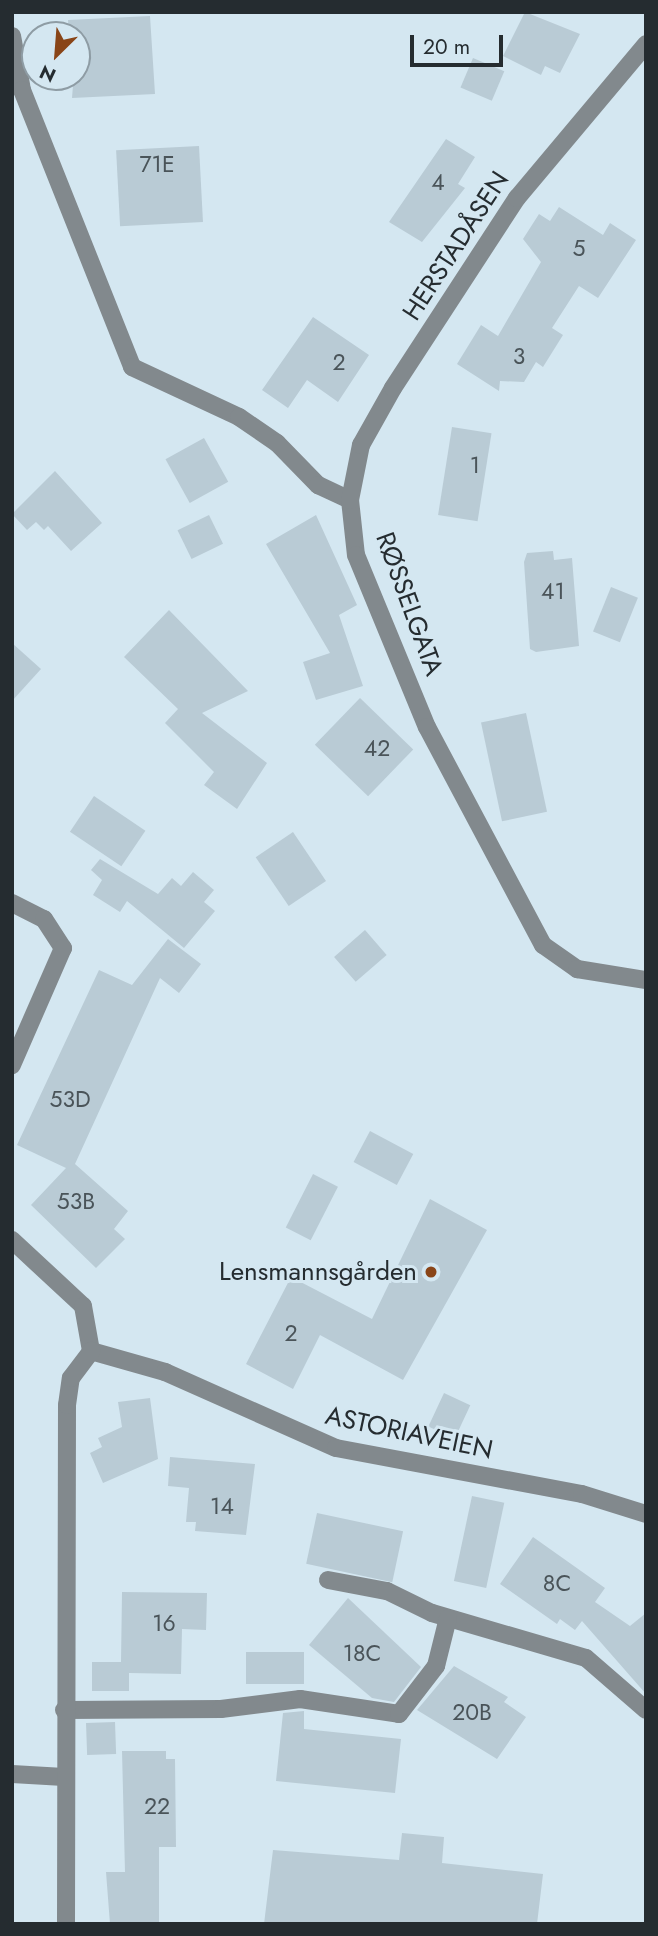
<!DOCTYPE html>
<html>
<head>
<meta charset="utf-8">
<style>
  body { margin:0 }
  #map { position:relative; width:658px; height:1936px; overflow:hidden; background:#d4e7f1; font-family:Jost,sans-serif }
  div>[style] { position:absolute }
  .building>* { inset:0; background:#b9cbd5; transform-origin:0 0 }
  .minor>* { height:18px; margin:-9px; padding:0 9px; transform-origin:9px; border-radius:9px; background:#82898d }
  .dots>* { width:19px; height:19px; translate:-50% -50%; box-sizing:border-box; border:4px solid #d4e7f1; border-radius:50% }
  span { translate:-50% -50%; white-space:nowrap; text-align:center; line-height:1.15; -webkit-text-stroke:6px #d4e7f1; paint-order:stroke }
  .number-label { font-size:23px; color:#4a5459 }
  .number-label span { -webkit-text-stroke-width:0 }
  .street-label { font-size:26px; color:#252c30 }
  .poi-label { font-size:26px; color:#252c30 }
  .right { translate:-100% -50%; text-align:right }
  .frame { position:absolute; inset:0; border:14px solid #252c30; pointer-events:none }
  .north { position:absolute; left:21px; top:21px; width:70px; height:70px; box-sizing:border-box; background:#d4e7f1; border:2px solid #8e9ca4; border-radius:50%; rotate:205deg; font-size:19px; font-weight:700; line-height:28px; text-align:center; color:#252c30 }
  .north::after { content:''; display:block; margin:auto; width:24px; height:32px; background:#894518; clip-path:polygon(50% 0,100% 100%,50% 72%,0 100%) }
  .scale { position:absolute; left:410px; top:35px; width:93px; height:32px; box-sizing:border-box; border:4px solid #252c30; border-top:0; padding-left:9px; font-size:21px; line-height:24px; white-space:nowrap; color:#252c30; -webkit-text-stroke:5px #d4e7f1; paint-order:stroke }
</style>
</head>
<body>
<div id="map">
  <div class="building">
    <i style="clip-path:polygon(525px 12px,580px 34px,560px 73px,545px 66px,541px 75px,503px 56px)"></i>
    <i style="clip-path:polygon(150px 16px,155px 94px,72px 98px,77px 35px,69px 35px,68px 20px)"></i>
    <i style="left:473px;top:58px;width:34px;height:32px;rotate:23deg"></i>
    <i style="clip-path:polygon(446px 139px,475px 157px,458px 184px,465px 188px,422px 242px,389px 222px)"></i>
    <i style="left:199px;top:146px;width:76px;height:83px;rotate:87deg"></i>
    <i style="clip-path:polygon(559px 207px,603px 235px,610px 223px,636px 240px,598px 298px,579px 286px,552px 328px,563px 335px,543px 367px,536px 362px,524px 382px,500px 381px,499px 391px,457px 364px,481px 325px,498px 336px,541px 262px,523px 239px,539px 214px,550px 221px)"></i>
    <i style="clip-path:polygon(313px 317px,369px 355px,338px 402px,307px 380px,288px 408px,262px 390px)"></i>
    <i style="left:452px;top:427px;width:40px;height:89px;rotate:9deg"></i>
    <i style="left:204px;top:438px;width:50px;height:44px;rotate:61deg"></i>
    <i style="clip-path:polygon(55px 471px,102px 523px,71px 551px,48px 526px,44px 530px,36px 522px,27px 530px,12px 514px)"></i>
    <i style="left:209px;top:515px;width:32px;height:35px;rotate:64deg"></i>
    <i style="clip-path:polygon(316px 515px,357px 605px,339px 615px,363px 686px,316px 700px,303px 662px,330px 653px,266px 544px)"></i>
    <i style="clip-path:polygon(553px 551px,554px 560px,572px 558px,579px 646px,536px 652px,530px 649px,524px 562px,527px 553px)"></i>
    <i style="left:611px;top:587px;width:29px;height:48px;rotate:22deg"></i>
    <i style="clip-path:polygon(169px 610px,248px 691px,202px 713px,267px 763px,237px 809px,204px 785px,214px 772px,165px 723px,178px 709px,124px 657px)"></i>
    <i style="clip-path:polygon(12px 643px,41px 669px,12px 701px)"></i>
    <i style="left:360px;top:698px;width:74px;height:65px;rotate:44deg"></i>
    <i style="left:526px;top:713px;width:101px;height:46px;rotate:78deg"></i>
    <i style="left:94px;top:796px;width:62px;height:43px;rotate:34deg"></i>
    <i style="left:293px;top:832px;width:59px;height:45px;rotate:56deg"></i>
    <i style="clip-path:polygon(100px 859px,158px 894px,172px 878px,181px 886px,193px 872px,214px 890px,204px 902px,215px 911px,184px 948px,127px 901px,120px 912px,93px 895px,102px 880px,91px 870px)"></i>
    <i style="left:365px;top:930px;width:33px;height:41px;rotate:49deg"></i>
    <i style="clip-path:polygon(168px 939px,201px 964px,179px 993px,160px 978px,75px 1164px,128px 1211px,114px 1229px,125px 1239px,96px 1268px,31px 1205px,66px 1168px,17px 1145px,99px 970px,132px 985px)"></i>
    <i style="left:370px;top:1131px;width:49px;height:35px;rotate:28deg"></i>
    <i style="left:313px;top:1174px;width:28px;height:60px;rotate:27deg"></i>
    <i style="clip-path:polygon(430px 1199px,487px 1230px,403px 1380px,320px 1335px,293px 1389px,246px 1364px,291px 1277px,372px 1319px)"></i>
    <i style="left:444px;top:1393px;width:29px;height:37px;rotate:25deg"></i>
    <i style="clip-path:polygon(150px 1398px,158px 1459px,103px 1483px,90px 1453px,102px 1447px,98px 1438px,122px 1427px,118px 1402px)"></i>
    <i style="clip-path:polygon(170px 1457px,255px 1464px,246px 1535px,195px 1531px,196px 1522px,186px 1522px,189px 1488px,168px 1486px)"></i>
    <i style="left:472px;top:1496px;width:33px;height:87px;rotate:12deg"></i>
    <i style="left:317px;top:1513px;width:88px;height:52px;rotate:12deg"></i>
    <i style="clip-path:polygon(533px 1537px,605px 1588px,595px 1602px,630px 1626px,646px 1613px,646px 1694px,582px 1621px,575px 1630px,560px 1619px,557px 1624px,500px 1584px)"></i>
    <i style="clip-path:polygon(122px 1592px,207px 1593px,206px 1630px,182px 1629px,181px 1674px,129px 1673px,129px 1691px,92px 1691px,92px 1662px,121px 1662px)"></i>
    <i style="clip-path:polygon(348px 1598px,421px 1667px,394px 1702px,372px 1698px,309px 1645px)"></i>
    <i style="left:246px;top:1652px;width:58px;height:32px"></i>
    <i style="clip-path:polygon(454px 1666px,508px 1697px,504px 1702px,526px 1717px,497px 1759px,417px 1710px)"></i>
    <i style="clip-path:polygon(304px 1711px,304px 1729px,401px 1739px,395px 1793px,276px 1781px,283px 1713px)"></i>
    <i style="left:115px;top:1722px;width:32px;height:29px;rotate:88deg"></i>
    <i style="clip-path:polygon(122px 1751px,166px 1751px,166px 1759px,175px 1759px,176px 1847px,159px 1847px,159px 1924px,110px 1924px,106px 1872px,125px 1872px)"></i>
    <i style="clip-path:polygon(402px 1833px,444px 1837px,442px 1863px,543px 1874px,537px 1924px,264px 1924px,273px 1850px,399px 1860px)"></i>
  </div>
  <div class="minor">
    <i style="left:12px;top:36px;width:55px;rotate:79.5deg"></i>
    <i style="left:22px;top:90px;width:298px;rotate:68.3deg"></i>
    <i style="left:132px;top:367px;width:118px;rotate:25deg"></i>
    <i style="left:239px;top:417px;width:46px;rotate:34.4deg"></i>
    <i style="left:277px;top:443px;width:59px;rotate:45.7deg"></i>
    <i style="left:318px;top:485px;width:35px;rotate:25deg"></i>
    <i style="left:350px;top:500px;width:55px;rotate:83.8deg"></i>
    <i style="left:356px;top:555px;width:186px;rotate:67.6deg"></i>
    <i style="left:427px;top:727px;width:247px;rotate:62deg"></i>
    <i style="left:543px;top:945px;width:42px;rotate:35.2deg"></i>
    <i style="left:577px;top:969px;width:70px;rotate:9.1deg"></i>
    <i style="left:350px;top:500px;width:56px;rotate:-78.7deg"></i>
    <i style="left:361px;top:445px;width:65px;rotate:-60.7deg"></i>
    <i style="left:393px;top:388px;width:227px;rotate:-56.9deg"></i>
    <i style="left:517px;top:198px;width:201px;rotate:-50deg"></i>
    <i style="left:12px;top:903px;width:36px;rotate:27deg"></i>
    <i style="left:44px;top:919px;width:35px;rotate:57deg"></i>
    <i style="left:63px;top:948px;width:128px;rotate:113.6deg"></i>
    <i style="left:12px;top:1240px;width:97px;rotate:42.9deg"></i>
    <i style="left:83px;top:1306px;width:46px;rotate:79.9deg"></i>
    <i style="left:91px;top:1351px;width:77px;rotate:15.8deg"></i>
    <i style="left:165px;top:1372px;width:187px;rotate:24deg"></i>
    <i style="left:336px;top:1448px;width:250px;rotate:10.6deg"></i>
    <i style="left:582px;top:1494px;width:67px;rotate:17.4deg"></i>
    <i style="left:328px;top:1580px;width:60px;rotate:10.6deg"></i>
    <i style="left:387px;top:1591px;width:50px;rotate:26.1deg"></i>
    <i style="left:432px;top:1613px;width:160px;rotate:16.3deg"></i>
    <i style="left:586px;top:1658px;width:79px;rotate:40.9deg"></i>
    <i style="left:64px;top:1710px;width:157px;rotate:-0.4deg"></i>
    <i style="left:221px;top:1709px;width:80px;rotate:-7.2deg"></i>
    <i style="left:300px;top:1699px;width:100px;rotate:8.6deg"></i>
    <i style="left:399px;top:1714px;width:61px;rotate:-52.4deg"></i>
    <i style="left:436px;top:1666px;width:49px;rotate:-76deg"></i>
    <i style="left:12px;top:1774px;width:52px;rotate:3.3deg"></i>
    <i style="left:66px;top:1924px;width:519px;rotate:-89.89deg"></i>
    <i style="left:67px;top:1405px;width:27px;rotate:-82deg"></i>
    <i style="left:71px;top:1378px;width:34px;rotate:-53deg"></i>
  </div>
  <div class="dots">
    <i style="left:431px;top:1272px;background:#894518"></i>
  </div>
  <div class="number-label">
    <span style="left:157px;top:164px">71E</span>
    <span style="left:438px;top:182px">4</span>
    <span style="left:579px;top:248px">5</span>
    <span style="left:519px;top:356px">3</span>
    <span style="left:339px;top:362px">2</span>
    <span style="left:475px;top:465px">1</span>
    <span style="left:553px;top:591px">41</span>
    <span style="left:377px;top:748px">42</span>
    <span style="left:70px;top:1099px">53D</span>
    <span style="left:76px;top:1201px">53B</span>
    <span style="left:291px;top:1333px">2</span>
    <span style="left:222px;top:1506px">14</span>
    <span style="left:557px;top:1583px">8C</span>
    <span style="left:164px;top:1623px">16</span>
    <span style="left:362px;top:1653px">18C</span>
    <span style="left:472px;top:1712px">20B</span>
    <span style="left:157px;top:1806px">22</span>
  </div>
  <div class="street-label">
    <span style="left:456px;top:246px;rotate:-57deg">HERSTADÅSEN</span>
    <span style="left:409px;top:604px;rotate:70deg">RØSSELGATA</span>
    <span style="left:409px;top:1433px;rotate:12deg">ASTORIAVEIEN</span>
  </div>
  <div class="poi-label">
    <span class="right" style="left:417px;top:1272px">Lensmannsgården</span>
  </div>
  <div class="frame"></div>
  <div class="north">N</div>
  <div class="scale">20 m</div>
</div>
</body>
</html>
